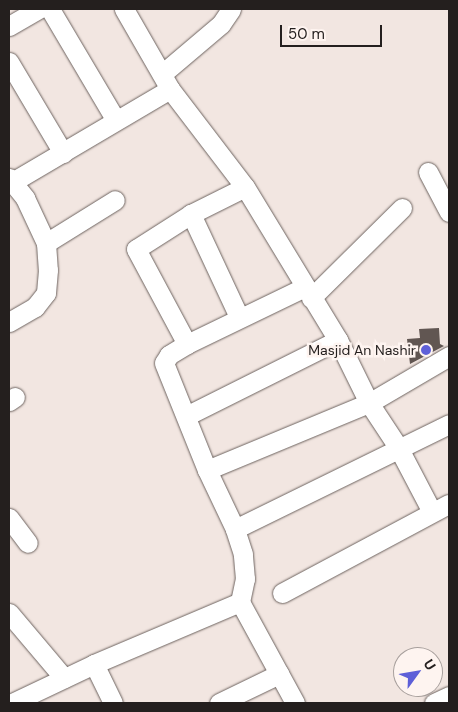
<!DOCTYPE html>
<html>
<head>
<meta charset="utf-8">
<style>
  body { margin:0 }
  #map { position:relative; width:458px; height:712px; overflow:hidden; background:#f2e6e1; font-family:"DM Sans",sans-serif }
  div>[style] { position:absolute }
  .building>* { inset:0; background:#615652 }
  .roads { filter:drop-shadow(0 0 1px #6d635f) drop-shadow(0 0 1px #6d635f) }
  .minor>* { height:19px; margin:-9.5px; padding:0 9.5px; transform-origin:9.5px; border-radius:9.5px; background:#fff }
  .dots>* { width:14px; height:14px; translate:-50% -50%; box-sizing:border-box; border:2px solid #fef4f0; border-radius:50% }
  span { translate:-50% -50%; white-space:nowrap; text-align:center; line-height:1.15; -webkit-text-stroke:5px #fef4f0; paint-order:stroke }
  .poi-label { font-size:14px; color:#241f1e }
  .right { translate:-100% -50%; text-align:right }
  .frame { position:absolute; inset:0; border:10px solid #241f1e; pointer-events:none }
  .north { position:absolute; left:393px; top:647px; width:50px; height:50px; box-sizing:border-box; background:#fef4f0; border:1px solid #a79f9c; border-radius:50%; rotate:58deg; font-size:14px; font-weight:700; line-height:20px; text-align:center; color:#241f1e }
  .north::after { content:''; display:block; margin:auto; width:18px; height:22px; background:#5e5fd8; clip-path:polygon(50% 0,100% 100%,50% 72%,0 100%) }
  .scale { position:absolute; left:280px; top:25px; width:102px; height:22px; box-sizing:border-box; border:2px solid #241f1e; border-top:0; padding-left:6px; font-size:15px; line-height:18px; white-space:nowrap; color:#241f1e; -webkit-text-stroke:4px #fef4f0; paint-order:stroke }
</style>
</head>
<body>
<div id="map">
  <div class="building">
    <i style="clip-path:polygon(439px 328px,440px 344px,444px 346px,410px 364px,407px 339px,420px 338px,419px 329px)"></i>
  </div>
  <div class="roads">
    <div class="minor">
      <i style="left:50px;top:9px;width:128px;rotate:59.4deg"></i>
      <i style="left:124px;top:9px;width:92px;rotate:60.1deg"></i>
      <i style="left:170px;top:89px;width:123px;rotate:52.6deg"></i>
      <i style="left:245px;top:187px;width:179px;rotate:58.7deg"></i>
      <i style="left:338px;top:340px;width:70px;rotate:63.8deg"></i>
      <i style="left:369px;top:403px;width:53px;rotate:56.6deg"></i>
      <i style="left:398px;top:447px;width:73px;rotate:62.4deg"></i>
      <i style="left:9px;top:26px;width:34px;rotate:-30deg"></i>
      <i style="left:9px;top:62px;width:106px;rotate:59.3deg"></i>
      <i style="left:162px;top:74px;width:77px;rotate:-40.3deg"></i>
      <i style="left:221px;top:24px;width:18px;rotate:-56deg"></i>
      <i style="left:428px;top:172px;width:45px;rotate:62.3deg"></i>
      <i style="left:9px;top:178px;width:26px;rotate:51deg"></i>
      <i style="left:25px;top:198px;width:50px;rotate:65deg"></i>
      <i style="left:46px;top:243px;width:27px;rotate:86deg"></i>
      <i style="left:48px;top:270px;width:23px;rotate:95deg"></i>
      <i style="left:46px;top:293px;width:18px;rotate:128deg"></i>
      <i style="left:35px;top:307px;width:30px;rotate:150deg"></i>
      <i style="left:14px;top:181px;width:181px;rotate:-30.5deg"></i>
      <i style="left:191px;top:214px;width:65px;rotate:147.5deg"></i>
      <i style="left:136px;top:249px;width:108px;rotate:61.8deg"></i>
      <i style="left:187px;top:344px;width:21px;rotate:149deg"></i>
      <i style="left:169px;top:355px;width:9px;rotate:122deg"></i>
      <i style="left:164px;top:363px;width:115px;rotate:68.1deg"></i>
      <i style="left:207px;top:470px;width:65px;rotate:64.6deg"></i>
      <i style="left:46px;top:243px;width:81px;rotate:-31.9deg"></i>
      <i style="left:311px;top:298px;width:128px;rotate:-44.7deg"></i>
      <i style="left:239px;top:317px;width:114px;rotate:-115deg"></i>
      <i style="left:191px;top:214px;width:60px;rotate:-26.6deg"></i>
      <i style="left:187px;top:344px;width:131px;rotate:-25.8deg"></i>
      <i style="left:9px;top:401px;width:7px;rotate:-34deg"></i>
      <i style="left:186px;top:416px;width:170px;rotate:-26.6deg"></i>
      <i style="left:207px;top:470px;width:175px;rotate:-22.5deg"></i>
      <i style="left:369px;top:403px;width:93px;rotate:-30.4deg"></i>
      <i style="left:9px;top:518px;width:31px;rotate:53deg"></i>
      <i style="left:282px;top:593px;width:189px;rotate:-28.1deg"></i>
      <i style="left:240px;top:602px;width:24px;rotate:-78deg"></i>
      <i style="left:245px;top:579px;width:25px;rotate:-95deg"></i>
      <i style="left:243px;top:554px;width:26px;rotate:-108deg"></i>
      <i style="left:235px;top:529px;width:238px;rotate:-26.1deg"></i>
      <i style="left:9px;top:613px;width:85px;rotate:49.8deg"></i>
      <i style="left:94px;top:664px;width:43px;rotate:64deg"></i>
      <i style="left:12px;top:703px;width:91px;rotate:-25.4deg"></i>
      <i style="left:94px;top:664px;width:159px;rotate:-23deg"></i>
      <i style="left:240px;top:602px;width:115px;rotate:61.4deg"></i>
      <i style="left:219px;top:703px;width:67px;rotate:-25.8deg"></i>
      <i style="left:434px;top:703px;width:17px;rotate:-25deg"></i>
    </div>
  </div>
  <div class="dots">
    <i style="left:426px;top:350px;background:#5e5fd8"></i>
  </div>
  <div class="poi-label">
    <span class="right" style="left:416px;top:350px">Masjid An Nashir</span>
  </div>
  <div class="frame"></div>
  <div class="north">U</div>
  <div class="scale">50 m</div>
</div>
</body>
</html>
